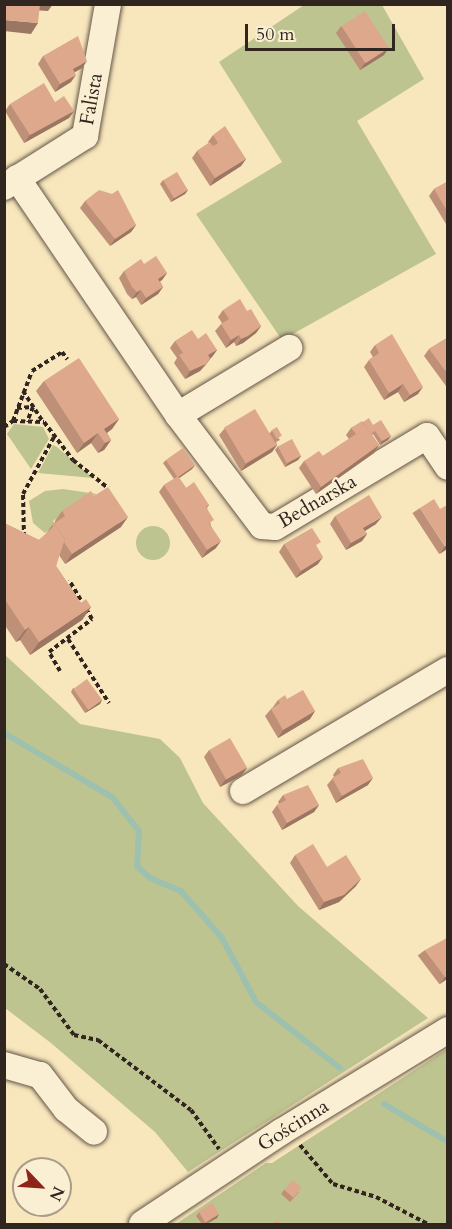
<!DOCTYPE html>
<html>
<head>
<meta charset="utf-8">
<style>
  body { margin:0 }
  #map { position:relative; width:452px; height:1229px; overflow:hidden; background:#f8e6bc; font-family:Cardo,serif }
  div>[style] { position:absolute }
  .green>* { inset:0; background:#bec490 }
  .round { border-radius:50% }
  .stream>* { height:6px; margin:-3px; padding:0 3px; transform-origin:3px; border-radius:3px; background:#9ec0ae }
  .path>* { height:4px; margin-top:-2px; transform-origin:0; background:repeating-linear-gradient(90deg,#312520 0 4.5px,transparent 0 7.5px) }
  .roads { filter:drop-shadow(0 0 2px #635547) drop-shadow(0 0 2px #635547) }
  .minor>* { height:26px; margin:-13px; padding:0 13px; transform-origin:13px; border-radius:13px; background:#faefd3 }
  .wall>* { inset:0; background:#be9078; transform-origin:0 0 }
  .shaded-wall>* { inset:0; background:#9b7662 }
  .building>* { inset:0; background:#dda88c; transform-origin:0 0 }
  span { translate:-50% -50%; white-space:nowrap; text-align:center; line-height:1.15; -webkit-text-stroke:4.5px #faefd3; paint-order:stroke }
  .street-label { font-size:20px; color:#312520 }
  .frame { position:absolute; inset:0; border:6px solid #312520; pointer-events:none }
  .north { position:absolute; left:12px; top:1157px; width:60px; height:60px; box-sizing:border-box; background:#faefd3; border:2px solid #aa9e8b; border-radius:50%; rotate:115deg; font-size:16px; font-weight:700; line-height:24px; text-align:center; color:#312520 }
  .north::after { content:''; display:block; margin:auto; width:21px; height:27px; background:#8f2418; clip-path:polygon(50% 0,100% 100%,50% 72%,0 100%) }
  .scale { position:absolute; left:245px; top:24px; width:150px; height:27px; box-sizing:border-box; border:3px solid #312520; border-top:0; padding-left:8px; font-size:18px; line-height:21px; white-space:nowrap; color:#312520; -webkit-text-stroke:4px #faefd3; paint-order:stroke }
</style>
</head>
<body>
<div id="map">
  <div class="green">
    <i style="clip-path:polygon(304px 5px,382px 5px,424px 79px,357px 121px,436px 254px,282px 340px,196px 214px,282px 162px,219px 62px)"></i>
    <i style="clip-path:polygon(14px 424px,43px 427px,49px 439px,31px 469px,7px 434px)"></i>
    <i style="clip-path:polygon(53px 445px,57px 447px,93px 478px,38px 473px)"></i>
    <i style="clip-path:polygon(63px 489px,97px 494px,53px 521px,56px 526px,45px 533px,33px 523px,29px 501px,45px 491px)"></i>
    <i class="round" style="left:136px;top:526px;width:34px;height:34px"></i>
    <i style="clip-path:polygon(4px 654px,80px 724px,160px 739px,180px 758px,203px 803px,298px 906px,428px 1018px,188px 1172px,155px 1132px,51px 1043px,5px 1008px)"></i>
    <i style="clip-path:polygon(447px 1049px,447px 1224px,176px 1224px,266px 1163px,272px 1163px)"></i>
  </div>
  <div class="stream">
    <i style="left:4px;top:733px;width:126px;rotate:30.7deg"></i>
    <i style="left:112px;top:797px;width:43px;rotate:51.5deg"></i>
    <i style="left:139px;top:831px;width:35px;rotate:93deg"></i>
    <i style="left:137px;top:866px;width:18px;rotate:43deg"></i>
    <i style="left:150px;top:878px;width:34px;rotate:23deg"></i>
    <i style="left:181px;top:891px;width:62px;rotate:48.9deg"></i>
    <i style="left:222px;top:938px;width:72px;rotate:62deg"></i>
    <i style="left:256px;top:1002px;width:107px;rotate:38.2deg"></i>
    <i style="left:384px;top:1104px;width:74px;rotate:30.7deg"></i>
  </div>
  <div class="path">
    <i style="left:23px;top:391px;width:37px;rotate:57deg"></i>
    <i style="left:17px;top:408px;width:16px;rotate:-4deg"></i>
    <i style="left:33px;top:407px;width:16px;rotate:112deg"></i>
    <i style="left:13px;top:421px;width:53px;rotate:-69.2deg"></i>
    <i style="left:32px;top:371px;width:36px;rotate:-32deg"></i>
    <i style="left:62px;top:352px;width:9px;rotate:54deg"></i>
    <i style="left:4px;top:427px;width:11px;rotate:-34deg"></i>
    <i style="left:13px;top:421px;width:31px;rotate:2deg"></i>
    <i style="left:44px;top:422px;width:48px;rotate:52.7deg"></i>
    <i style="left:73px;top:460px;width:45px;rotate:38.7deg"></i>
    <i style="left:24px;top:537px;width:43px;rotate:-91.3deg"></i>
    <i style="left:23px;top:494px;width:65px;rotate:-61.5deg"></i>
    <i style="left:68px;top:639px;width:76px;rotate:57.4deg"></i>
    <i style="left:60px;top:671px;width:22px;rotate:-120deg"></i>
    <i style="left:49px;top:652px;width:54px;rotate:-37.5deg"></i>
    <i style="left:92px;top:619px;width:45px;rotate:-120.5deg"></i>
    <i style="left:4px;top:964px;width:44px;rotate:34.8deg"></i>
    <i style="left:40px;top:989px;width:57px;rotate:53.5deg"></i>
    <i style="left:74px;top:1035px;width:25px;rotate:12deg"></i>
    <i style="left:98px;top:1040px;width:116px;rotate:37deg"></i>
    <i style="left:191px;top:1110px;width:48px;rotate:54.3deg"></i>
    <i style="left:300px;top:1145px;width:51px;rotate:49.8deg"></i>
    <i style="left:333px;top:1184px;width:45px;rotate:16.8deg"></i>
    <i style="left:376px;top:1197px;width:59px;rotate:27.4deg"></i>
  </div>
  <div class="roads">
    <div class="minor">
      <i style="left:17px;top:178px;width:287px;rotate:55.8deg"></i>
      <i style="left:178px;top:415px;width:130px;rotate:-31.1deg"></i>
      <i style="left:4px;top:187px;width:96px;rotate:-32.2deg"></i>
      <i style="left:85px;top:136px;width:134px;rotate:-80.1deg"></i>
      <i style="left:178px;top:415px;width:139px;rotate:52.9deg"></i>
      <i style="left:262px;top:526px;width:13px;rotate:4deg"></i>
      <i style="left:275px;top:527px;width:177px;rotate:-30.9deg"></i>
      <i style="left:427px;top:436px;width:37px;rotate:56deg"></i>
      <i style="left:243px;top:791px;width:238px;rotate:-30.6deg"></i>
      <i style="left:4px;top:1065px;width:37px;rotate:16deg"></i>
      <i style="left:40px;top:1075px;width:43px;rotate:52.6deg"></i>
      <i style="left:66px;top:1109px;width:36px;rotate:39deg"></i>
      <i style="left:142px;top:1224px;width:167px;rotate:-33.5deg"></i>
      <i style="left:281px;top:1132px;width:196px;rotate:-31.4deg"></i>
    </div>
  </div>
  <div class="wall">
    <i style="clip-path:polygon(341px 26px,384px 55px,360px 70px,336px 33px)"></i>
    <i style="clip-path:polygon(43px 56px,82px 68px,75px 72px,71px 82px,55px 92px,38px 64px)"></i>
    <i style="clip-path:polygon(55px 102px,74px 111px,69px 118px,24px 143px,5px 111px,10px 104px)"></i>
    <i style="clip-path:polygon(213px 135px,246px 159px,241px 166px,210px 186px,192px 158px,197px 151px,209px 143px,208px 142px)"></i>
    <i style="clip-path:polygon(163px 180px,188px 190px,185px 194px,171px 202px,160px 184px)"></i>
    <i style="clip-path:polygon(447px 182px,447px 223px,446px 224px,429px 196px,434px 189px)"></i>
    <i style="clip-path:polygon(112px 194px,136px 225px,131px 232px,110px 246px,80px 208px,85px 201px)"></i>
    <i style="clip-path:polygon(124px 271px,167px 273px,162px 280px,160px 281px,163px 287px,158px 294px,141px 305px,136px 297px,132px 299px,127px 294px,119px 278px)"></i>
    <i style="clip-path:polygon(223px 310px,247px 311px,261px 326px,256px 333px,243px 343px,236px 346px,234px 342px,226px 348px,215px 331px,222px 323px,218px 317px)"></i>
    <i style="clip-path:polygon(447px 338px,447px 385px,446px 386px,424px 356px,429px 349px)"></i>
    <i style="clip-path:polygon(198px 339px,217px 350px,205px 366px,200px 371px,185px 379px,174px 363px,177px 358px,170px 348px,175px 341px)"></i>
    <i style="clip-path:polygon(375px 345px,418px 394px,404px 402px,398px 392px,384px 400px,364px 367px,369px 360px,373px 357px,370px 352px)"></i>
    <i style="clip-path:polygon(44px 381px,119px 419px,112px 429px,107px 433px,111px 440px,104px 450px,98px 453px,91px 443px,77px 453px,36px 391px)"></i>
    <i style="clip-path:polygon(363px 422px,373px 425px,391px 436px,388px 440px,380px 445px,373px 434px,372px 435px,379px 445px,374px 453px,316px 494px,299px 468px,304px 461px,323px 456px,349px 439px,346px 435px,351px 428px)"></i>
    <i style="clip-path:polygon(225px 428px,270px 433px,272px 430px,280px 440px,276px 442px,277px 445px,272px 452px,241px 471px,219px 435px)"></i>
    <i style="clip-path:polygon(278px 446px,301px 456px,298px 460px,285px 467px,275px 450px)"></i>
    <i style="clip-path:polygon(166px 460px,195px 465px,192px 469px,179px 478px,186px 488px,209px 505px,207px 508px,216px 548px,202px 558px,159px 492px,164px 485px,174px 479px,163px 463px)"></i>
    <i style="clip-path:polygon(94px 496px,121px 527px,65px 564px,59px 555px,56px 566px,81px 603px,91px 607px,82px 620px,30px 655px,20px 640px,16px 642px,4px 624px,4px 523px,39px 540px,46px 534px,52px 525px,55px 522px,55px 521px,62px 511px)"></i>
    <i style="left:420px;top:508px;width:49px;height:9px;rotate:57deg"></i>
    <i style="clip-path:polygon(335px 516px,376px 524px,365px 531px,367px 534px,362px 541px,346px 550px,330px 524px)"></i>
    <i style="clip-path:polygon(284px 544px,317px 547px,318px 564px,296px 578px,279px 552px)"></i>
    <i style="clip-path:polygon(73px 688px,102px 700px,100px 704px,85px 713px,71px 692px)"></i>
    <i style="clip-path:polygon(287px 699px,315px 711px,310px 719px,278px 738px,265px 716px,271px 709px,273px 707px,278px 700px)"></i>
    <i style="clip-path:polygon(209px 750px,247px 768px,241px 776px,220px 787px,204px 757px)"></i>
    <i style="clip-path:polygon(338px 768px,368px 785px,336px 803px,327px 785px,334px 777px,333px 775px)"></i>
    <i style="clip-path:polygon(283px 795px,319px 805px,314px 812px,282px 830px,272px 812px,277px 805px,279px 804px,278px 802px)"></i>
    <i style="clip-path:polygon(295px 855px,327px 867px,356px 886px,339px 902px,319px 910px,290px 863px)"></i>
    <i style="left:425px;top:950px;width:36px;height:9px;rotate:53deg"></i>
    <i style="clip-path:polygon(284px 1190px,299px 1192px,290px 1202px,281px 1194px)"></i>
    <i style="clip-path:polygon(199px 1212px,217px 1218px,206px 1224px,202px 1224px,196px 1216px)"></i>
  </div>
  <div class="shaded-wall">
    <i style="clip-path:polygon(37px 4px,53px 4px,48px 11px,33px 10px)"></i>
    <i style="clip-path:polygon(5px 20px,38px 23px,31px 34px,4px 31px)"></i>
    <i style="clip-path:polygon(389px 48px,384px 55px,360px 70px,365px 63px)"></i>
    <i style="clip-path:polygon(87px 61px,82px 68px,68px 76px,73px 69px)"></i>
    <i style="clip-path:polygon(76px 75px,71px 82px,55px 92px,60px 84px)"></i>
    <i style="clip-path:polygon(74px 111px,69px 118px,24px 143px,30px 135px)"></i>
    <i style="clip-path:polygon(246px 159px,241px 166px,210px 186px,215px 178px)"></i>
    <i style="clip-path:polygon(188px 190px,185px 194px,171px 202px,173px 199px)"></i>
    <i style="clip-path:polygon(136px 225px,131px 232px,110px 246px,115px 239px)"></i>
    <i style="clip-path:polygon(167px 273px,162px 280px,153px 286px,158px 279px)"></i>
    <i style="clip-path:polygon(163px 287px,158px 294px,141px 305px,146px 298px)"></i>
    <i style="clip-path:polygon(141px 290px,136px 297px,132px 299px,137px 292px)"></i>
    <i style="clip-path:polygon(261px 326px,256px 333px,243px 343px,236px 346px,241px 339px)"></i>
    <i style="clip-path:polygon(239px 335px,234px 342px,226px 348px,231px 340px)"></i>
    <i style="clip-path:polygon(217px 350px,212px 357px,203px 363px,208px 355px)"></i>
    <i style="clip-path:polygon(210px 358px,200px 371px,185px 379px,190px 371px)"></i>
    <i style="clip-path:polygon(403px 384px,398px 392px,384px 400px,389px 393px)"></i>
    <i style="clip-path:polygon(423px 387px,418px 394px,404px 402px,410px 395px)"></i>
    <i style="clip-path:polygon(119px 419px,112px 429px,101px 437px,104px 429px)"></i>
    <i style="clip-path:polygon(98px 433px,91px 443px,77px 453px,84px 443px)"></i>
    <i style="clip-path:polygon(391px 436px,388px 440px,380px 445px,382px 441px)"></i>
    <i style="clip-path:polygon(111px 440px,104px 450px,98px 453px,105px 443px)"></i>
    <i style="clip-path:polygon(277px 445px,272px 452px,241px 471px,246px 464px)"></i>
    <i style="clip-path:polygon(379px 445px,374px 453px,316px 494px,321px 487px)"></i>
    <i style="clip-path:polygon(301px 456px,298px 460px,285px 467px,288px 463px)"></i>
    <i style="clip-path:polygon(195px 465px,192px 469px,175px 481px,178px 477px)"></i>
    <i style="clip-path:polygon(128px 517px,121px 527px,65px 564px,72px 554px)"></i>
    <i style="clip-path:polygon(382px 517px,376px 524px,358px 535px,363px 528px)"></i>
    <i style="clip-path:polygon(367px 534px,362px 541px,346px 550px,351px 543px)"></i>
    <i style="clip-path:polygon(221px 541px,216px 548px,202px 558px,207px 550px)"></i>
    <i style="clip-path:polygon(447px 545px,447px 549px,440px 554px,445px 546px)"></i>
    <i style="clip-path:polygon(323px 557px,318px 564px,296px 578px,301px 571px)"></i>
    <i style="clip-path:polygon(91px 607px,82px 620px,30px 655px,39px 642px)"></i>
    <i style="clip-path:polygon(29px 627px,20px 640px,16px 642px,25px 630px)"></i>
    <i style="clip-path:polygon(102px 700px,100px 704px,85px 713px,88px 710px)"></i>
    <i style="clip-path:polygon(315px 711px,310px 719px,278px 738px,283px 730px)"></i>
    <i style="clip-path:polygon(247px 768px,241px 776px,220px 787px,225px 780px)"></i>
    <i style="clip-path:polygon(373px 778px,368px 785px,336px 803px,342px 796px)"></i>
    <i style="clip-path:polygon(319px 805px,314px 812px,282px 830px,287px 823px)"></i>
    <i style="clip-path:polygon(361px 879px,356px 886px,339px 902px,319px 910px,324px 902px)"></i>
    <i style="clip-path:polygon(447px 975px,447px 979px,440px 984px,445px 977px)"></i>
    <i style="clip-path:polygon(219px 1214px,217px 1218px,206px 1224px,205px 1224px)"></i>
  </div>
  <div class="building">
    <i style="clip-path:polygon(6px 4px,40px 4px,38px 23px,5px 20px)"></i>
    <i style="left:365px;top:11px;width:44px;height:28px;rotate:57deg"></i>
    <i style="clip-path:polygon(78px 36px,87px 61px,73px 69px,76px 75px,60px 84px,43px 56px)"></i>
    <i style="clip-path:polygon(44px 83px,55px 102px,64px 96px,74px 111px,30px 135px,10px 104px)"></i>
    <i style="clip-path:polygon(225px 126px,246px 159px,215px 178px,197px 151px,210px 142px,213px 146px,218px 143px,213px 135px)"></i>
    <i style="left:177px;top:172px;width:21px;height:16px;rotate:59deg"></i>
    <i style="clip-path:polygon(447px 182px,447px 211px,434px 189px)"></i>
    <i style="clip-path:polygon(99px 190px,112px 194px,118px 190px,136px 225px,115px 239px,85px 201px)"></i>
    <i style="clip-path:polygon(156px 256px,167px 273px,158px 279px,163px 287px,146px 298px,141px 290px,137px 292px,132px 287px,124px 271px,141px 259px,144px 264px)"></i>
    <i style="clip-path:polygon(240px 299px,247px 311px,251px 309px,261px 326px,248px 336px,241px 339px,239px 335px,231px 340px,221px 324px,229px 319px,223px 310px)"></i>
    <i style="clip-path:polygon(192px 330px,198px 339px,206px 333px,217px 350px,208px 355px,210px 358px,206px 364px,190px 371px,179px 355px,183px 353px,175px 341px)"></i>
    <i style="clip-path:polygon(392px 334px,423px 387px,410px 395px,403px 384px,389px 393px,369px 360px,379px 353px,375px 345px)"></i>
    <i style="clip-path:polygon(447px 338px,447px 373px,429px 349px)"></i>
    <i style="clip-path:polygon(79px 358px,119px 419px,104px 429px,111px 440px,105px 443px,98px 433px,84px 443px,44px 381px)"></i>
    <i style="left:255px;top:409px;width:42px;height:36px;rotate:59deg"></i>
    <i style="clip-path:polygon(369px 418px,373px 425px,381px 420px,391px 436px,382px 441px,375px 431px,371px 434px,363px 422px)"></i>
    <i style="clip-path:polygon(362px 421px,379px 445px,321px 487px,304px 461px,319px 451px,323px 456px,356px 434px,351px 428px)"></i>
    <i style="left:277px;top:427px;width:10px;height:6px;rotate:61deg"></i>
    <i style="left:292px;top:439px;width:19px;height:16px;rotate:62deg"></i>
    <i style="left:183px;top:448px;width:21px;height:21px;rotate:55deg"></i>
    <i style="clip-path:polygon(178px 476px,186px 488px,194px 482px,209px 505px,206px 507px,214px 520px,209px 523px,221px 541px,207px 550px,164px 485px)"></i>
    <i style="clip-path:polygon(108px 487px,128px 517px,72px 554px,64px 542px,65px 539px,55px 525px,53px 527px,52px 525px,65px 516px,62px 511px,91px 491px,94px 496px)"></i>
    <i style="clip-path:polygon(369px 495px,382px 517px,363px 528px,367px 534px,351px 543px,335px 516px)"></i>
    <i style="clip-path:polygon(434px 499px,440px 509px,447px 505px,447px 545px,445px 546px,420px 508px)"></i>
    <i style="clip-path:polygon(4px 523px,39px 540px,55px 525px,65px 539px,56px 566px,81px 603px,86px 599px,91px 607px,39px 642px,29px 627px,25px 630px,4px 598px)"></i>
    <i style="clip-path:polygon(312px 528px,321px 542px,316px 545px,323px 557px,301px 571px,284px 544px)"></i>
    <i style="left:87px;top:679px;width:26px;height:17px;rotate:54deg"></i>
    <i style="clip-path:polygon(303px 690px,315px 711px,283px 730px,271px 709px,280px 703px,278px 700px,285px 695px,287px 699px)"></i>
    <i style="left:230px;top:738px;width:34px;height:24px;rotate:60deg"></i>
    <i style="clip-path:polygon(363px 759px,373px 778px,342px 796px,332px 778px,341px 773px,338px 768px)"></i>
    <i style="clip-path:polygon(308px 785px,319px 805px,287px 823px,277px 805px,286px 800px,283px 795px)"></i>
    <i style="clip-path:polygon(313px 844px,327px 867px,346px 855px,361px 879px,344px 895px,324px 902px,295px 855px)"></i>
    <i style="clip-path:polygon(447px 938px,447px 975px,445px 977px,425px 950px)"></i>
    <i style="left:293px;top:1180px;width:12px;height:13px;rotate:42deg"></i>
    <i style="left:212px;top:1203px;width:13px;height:16px;rotate:58deg"></i>
    <i style="clip-path:polygon(277px 1220px,281px 1224px,272px 1224px)"></i>
  </div>
  <div class="street-label">
    <span style="left:91px;top:99px;rotate:-80deg">Falista</span>
    <span style="left:317px;top:501px;rotate:-30deg">Bednarska</span>
    <span style="left:293px;top:1125px;rotate:-32deg">Gościnna</span>
  </div>
  <div class="frame"></div>
  <div class="north">N</div>
  <div class="scale">50 m</div>
</div>
</body>
</html>
